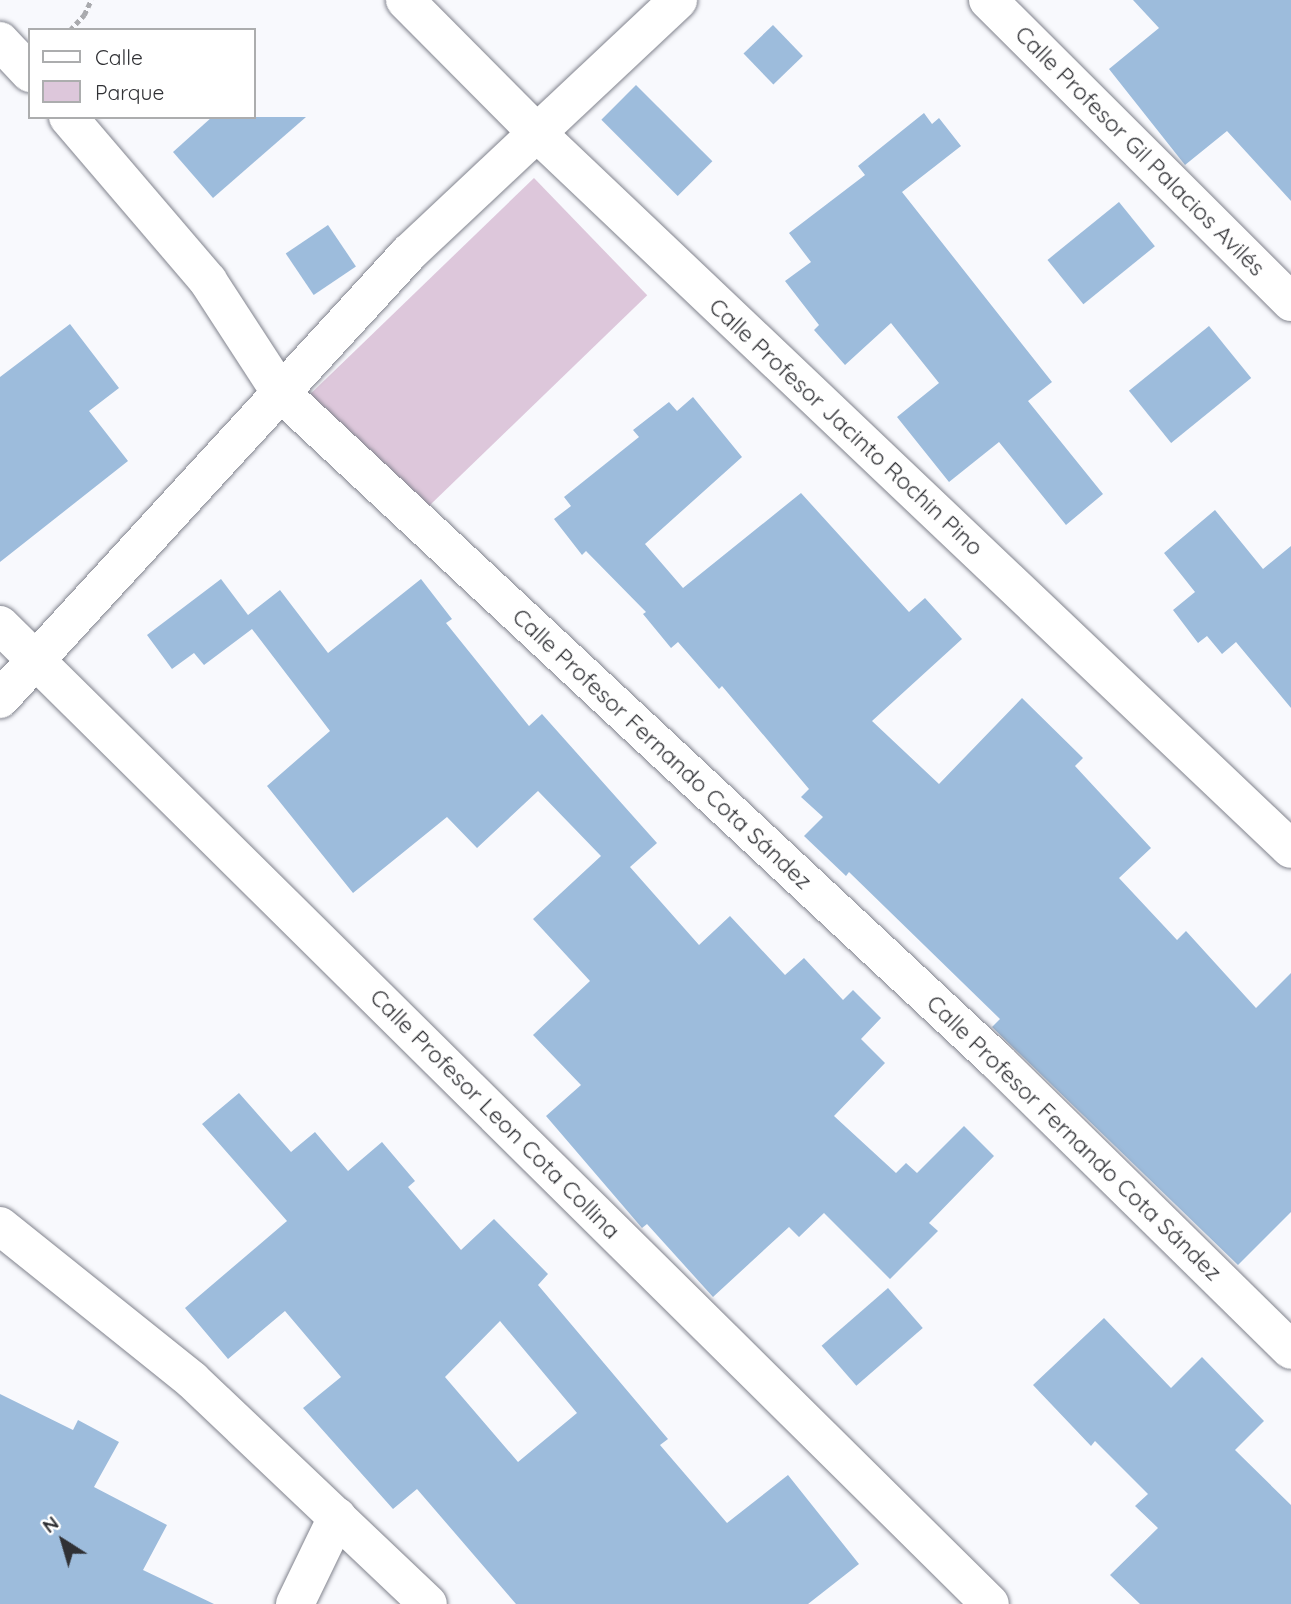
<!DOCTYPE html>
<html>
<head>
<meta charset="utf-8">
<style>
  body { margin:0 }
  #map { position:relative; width:1291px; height:1604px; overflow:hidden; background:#f8f9fd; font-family:Quicksand,sans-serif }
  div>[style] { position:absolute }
  .green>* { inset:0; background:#ddc7db; transform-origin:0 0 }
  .building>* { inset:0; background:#9dbcdc; transform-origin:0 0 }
  .path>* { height:4.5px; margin-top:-2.25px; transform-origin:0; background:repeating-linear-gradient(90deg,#a9aaae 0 5px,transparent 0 8.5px) }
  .roads { filter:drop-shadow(0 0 2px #81838d) drop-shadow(0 0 2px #81838d) }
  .minor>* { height:38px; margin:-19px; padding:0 19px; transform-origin:19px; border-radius:19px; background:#fff }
  .tertiary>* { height:38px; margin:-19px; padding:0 19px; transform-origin:19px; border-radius:19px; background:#fff }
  span { translate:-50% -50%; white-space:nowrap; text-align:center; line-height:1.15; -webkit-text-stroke:5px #fff; paint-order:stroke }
  .street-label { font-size:23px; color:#303135 }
  .legend { position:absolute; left:28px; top:28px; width:228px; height:91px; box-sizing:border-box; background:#fff; border:2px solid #acadae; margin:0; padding:9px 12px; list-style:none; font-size:21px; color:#303135 }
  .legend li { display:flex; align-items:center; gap:14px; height:35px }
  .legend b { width:35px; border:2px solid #acadae }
  .north { position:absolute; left:28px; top:1506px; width:70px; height:70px; -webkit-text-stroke:5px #fff; paint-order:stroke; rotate:323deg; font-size:19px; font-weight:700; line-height:28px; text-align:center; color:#303135 }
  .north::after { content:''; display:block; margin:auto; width:24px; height:32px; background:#303135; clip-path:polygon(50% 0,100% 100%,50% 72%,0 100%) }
</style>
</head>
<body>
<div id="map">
  <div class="green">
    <i style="left:534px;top:178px;width:163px;height:316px;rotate:46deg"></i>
  </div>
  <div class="building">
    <i style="clip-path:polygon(1133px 0,1291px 0,1291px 201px,1227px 131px,1185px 165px,1109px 69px,1159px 28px)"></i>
    <i style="left:773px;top:25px;width:43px;height:41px;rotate:46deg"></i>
    <i style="left:636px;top:85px;width:108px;height:49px;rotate:45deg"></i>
    <i style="clip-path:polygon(924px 113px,932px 124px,939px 118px,961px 146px,902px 192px,1052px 382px,1028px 401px,1103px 494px,1066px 525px,999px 442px,949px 482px,897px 417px,939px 383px,891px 323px,845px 365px,814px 330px,819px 325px,785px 281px,811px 262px,789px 233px,865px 175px,858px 166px)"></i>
    <i style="clip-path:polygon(212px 117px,306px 117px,213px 198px,173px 152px)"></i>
    <i style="left:1119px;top:202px;width:57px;height:92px;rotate:51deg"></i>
    <i style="left:328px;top:225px;width:50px;height:51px;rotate:56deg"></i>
    <i style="clip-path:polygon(70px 324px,119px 388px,89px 411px,128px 461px,0 562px,0 377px)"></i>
    <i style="left:1209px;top:326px;width:67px;height:103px;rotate:51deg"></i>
    <i style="clip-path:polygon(693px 397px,742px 457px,645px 544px,683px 588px,801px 493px,909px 612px,925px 598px,962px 639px,872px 721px,939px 784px,1022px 698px,1083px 758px,1075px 766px,1151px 848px,1119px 878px,1177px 940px,1186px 931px,1256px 1008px,1291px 973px,1291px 1212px,1238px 1265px,992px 1027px,1000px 1019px,849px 872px,846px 876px,804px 836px,823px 817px,801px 797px,809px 789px,722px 686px,719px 689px,678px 642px,671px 648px,643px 614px,646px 612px,586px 551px,582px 555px,554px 519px,571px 506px,564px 497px,639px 437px,633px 430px,669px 402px,677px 411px)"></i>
    <i style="clip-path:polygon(1215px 510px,1263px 569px,1291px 546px,1291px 708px,1236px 642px,1222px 654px,1207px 636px,1198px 643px,1173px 610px,1195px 592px,1164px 553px)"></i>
    <i style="clip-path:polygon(221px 579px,248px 615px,280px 590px,328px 653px,421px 579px,452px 619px,446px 623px,529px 726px,542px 714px,657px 843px,630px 867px,699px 945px,730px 916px,785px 975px,804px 958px,843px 1000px,853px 990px,881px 1018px,861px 1039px,885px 1063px,834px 1116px,896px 1173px,906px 1163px,917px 1173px,964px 1126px,994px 1156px,929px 1223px,938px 1231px,890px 1279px,824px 1213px,799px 1237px,789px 1227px,713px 1297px,647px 1224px,642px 1228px,546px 1116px,581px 1085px,533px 1035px,590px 981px,533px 919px,601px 856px,538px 791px,477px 848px,447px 817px,353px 893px,267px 786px,330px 731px,252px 629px,204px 665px,194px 653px,172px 669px,147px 635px)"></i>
    <i style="clip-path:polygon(evenodd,239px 1093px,291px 1152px,315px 1132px,348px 1171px,382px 1142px,415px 1181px,408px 1187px,461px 1250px,494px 1219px,548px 1274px,538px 1285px,668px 1439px,660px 1445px,727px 1523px,788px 1475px,859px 1564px,808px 1604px,516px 1604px,417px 1489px,393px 1509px,303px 1408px,341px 1377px,285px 1311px,228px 1359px,185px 1308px,287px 1221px,202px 1124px,239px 1093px,500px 1321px,577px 1413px,518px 1462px,445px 1377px,500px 1321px)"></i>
    <i style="left:888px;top:1288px;width:53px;height:88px;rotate:49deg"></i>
    <i style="clip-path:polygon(1104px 1318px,1171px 1388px,1202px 1357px,1264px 1421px,1235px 1450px,1291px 1505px,1291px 1604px,1140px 1604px,1110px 1575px,1158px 1528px,1135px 1506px,1148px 1494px,1095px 1441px,1091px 1446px,1033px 1385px)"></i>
    <i style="clip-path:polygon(0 1394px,73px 1430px,78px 1420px,119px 1442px,94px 1487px,167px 1525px,143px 1570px,214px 1604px,0 1604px)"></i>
  </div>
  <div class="path">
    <i style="left:70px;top:30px;width:21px;rotate:-47deg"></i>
    <i style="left:84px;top:15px;width:17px;rotate:-65deg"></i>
  </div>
  <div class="roads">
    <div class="minor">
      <i style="left:405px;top:0;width:189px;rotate:45.2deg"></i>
      <i style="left:538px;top:134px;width:1038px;rotate:43.52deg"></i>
      <i style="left:988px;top:0;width:428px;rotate:44.9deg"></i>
      <i style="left:0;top:41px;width:44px;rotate:46.8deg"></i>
      <i style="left:68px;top:117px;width:216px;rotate:49.5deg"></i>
      <i style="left:208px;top:281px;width:132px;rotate:57deg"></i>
      <i style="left:280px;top:392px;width:981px;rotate:43.02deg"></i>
      <i style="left:997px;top:1061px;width:412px;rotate:44.5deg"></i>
      <i style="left:0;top:625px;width:1392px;rotate:44.68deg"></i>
      <i style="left:0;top:699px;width:605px;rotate:-47.48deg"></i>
      <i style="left:409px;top:253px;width:369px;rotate:-43.2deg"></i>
      <i style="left:0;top:1226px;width:246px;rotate:38.7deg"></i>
      <i style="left:192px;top:1380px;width:325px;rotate:43.5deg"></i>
    </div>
    <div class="tertiary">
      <i style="left:295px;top:1604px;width:97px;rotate:-64.2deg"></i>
    </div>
  </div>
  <div class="street-label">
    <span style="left:1140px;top:151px;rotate:45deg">Calle Profesor Gil Palacios Avilés</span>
    <span style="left:846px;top:427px;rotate:43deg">Calle Profesor Jacinto Rochin Pino</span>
    <span style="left:662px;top:749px;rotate:43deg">Calle Profesor Fernando Cota Sández</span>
    <span style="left:495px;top:1114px;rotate:45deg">Calle Profesor Leon Cota Collina</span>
    <span style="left:1074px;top:1138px;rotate:44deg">Calle Profesor Fernando Cota Sández</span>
  </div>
  <ul class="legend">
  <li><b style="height:9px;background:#fff"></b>Calle</li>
  <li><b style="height:19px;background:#ddc7db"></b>Parque</li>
  </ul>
  <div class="north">N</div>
</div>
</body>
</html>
